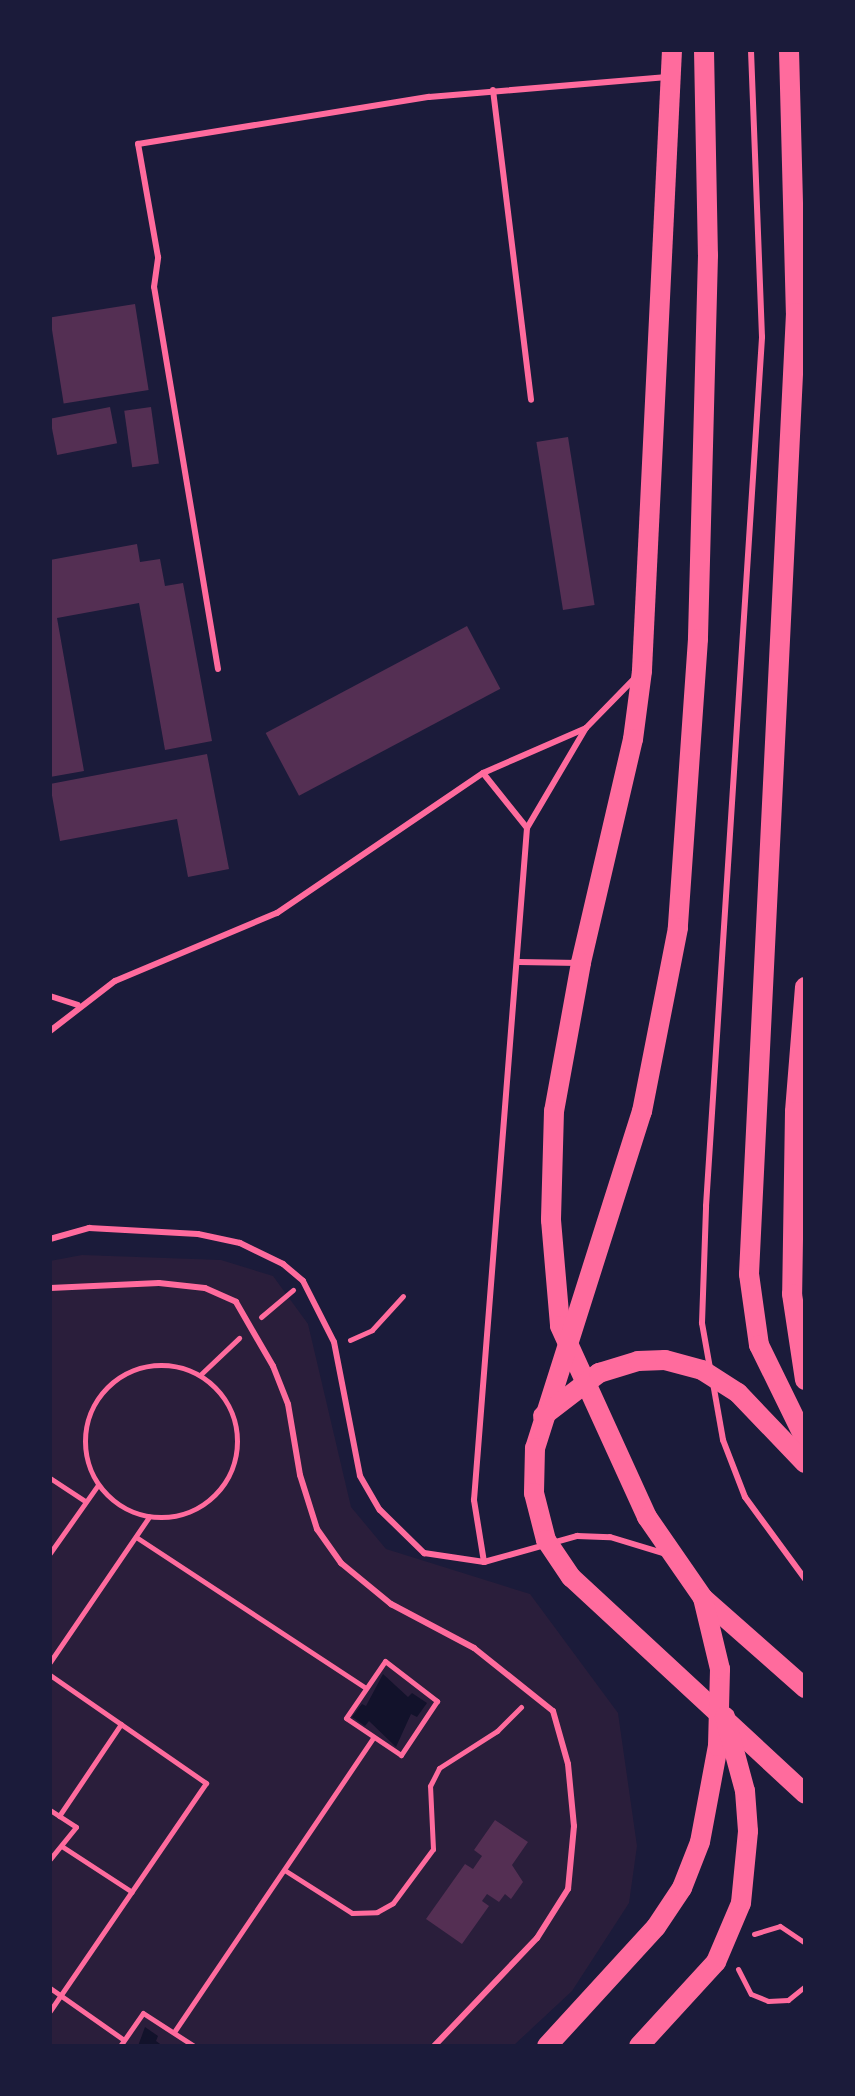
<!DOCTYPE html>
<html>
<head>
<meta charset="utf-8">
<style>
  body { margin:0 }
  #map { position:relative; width:855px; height:2096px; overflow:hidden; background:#1b1b3a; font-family:Cabin,sans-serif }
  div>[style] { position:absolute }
  .green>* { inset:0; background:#2a1e3b }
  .water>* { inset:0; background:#12122b }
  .building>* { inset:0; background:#542f53; transform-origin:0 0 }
  .path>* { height:5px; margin:-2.5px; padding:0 2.5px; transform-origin:2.5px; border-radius:2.5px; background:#ff6b9d }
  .path>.ring { margin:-2.5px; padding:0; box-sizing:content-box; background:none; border:5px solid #ff6b9d; border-radius:50% }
  .service>* { height:6px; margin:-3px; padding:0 3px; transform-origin:3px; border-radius:3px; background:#ff6b9d }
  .primary>* { height:20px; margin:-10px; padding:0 10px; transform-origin:10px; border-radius:10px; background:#ff6b9d }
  span { translate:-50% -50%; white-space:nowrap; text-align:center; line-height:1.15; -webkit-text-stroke:8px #1b1b3a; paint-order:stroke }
  .frame { position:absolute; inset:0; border:52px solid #1b1b3a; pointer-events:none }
</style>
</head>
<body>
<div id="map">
  <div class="green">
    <i style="clip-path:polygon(82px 1255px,221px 1260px,273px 1276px,308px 1324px,351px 1507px,386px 1549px,530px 1594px,618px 1713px,637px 1846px,629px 1903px,572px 1991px,513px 2046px,50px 2046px,50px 1261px)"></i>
  </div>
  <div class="water">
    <i style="clip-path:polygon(383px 1674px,408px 1697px,412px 1693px,427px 1703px,417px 1717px,411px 1714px,396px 1747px,369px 1721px,365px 1726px,352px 1717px,362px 1704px,366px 1706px)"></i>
    <i style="clip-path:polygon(145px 2027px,158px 2036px,156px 2041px,163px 2046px,138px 2046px)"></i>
  </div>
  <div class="building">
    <i style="left:135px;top:304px;width:87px;height:86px;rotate:81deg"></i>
    <i style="left:110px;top:407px;width:37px;height:61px;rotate:79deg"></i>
    <i style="left:151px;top:407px;width:57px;height:27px;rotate:82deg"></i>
    <i style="left:568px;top:437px;width:170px;height:32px;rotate:81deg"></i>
    <i style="clip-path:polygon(137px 544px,140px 562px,160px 559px,165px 586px,183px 583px,212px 741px,165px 750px,139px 603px,57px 618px,84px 771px,50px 777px,50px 560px)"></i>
    <i style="left:467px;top:626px;width:71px;height:228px;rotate:62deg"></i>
    <i style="clip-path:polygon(207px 754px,229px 869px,188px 877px,177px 819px,60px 841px,50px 784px)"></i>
    <i style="clip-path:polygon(495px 1820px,528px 1842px,512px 1865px,523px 1882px,511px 1899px,505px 1894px,499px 1902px,487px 1894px,482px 1901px,489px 1906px,462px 1944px,426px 1919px,465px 1864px,473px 1869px,482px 1856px,474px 1850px)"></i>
  </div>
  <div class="path">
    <i style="left:261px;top:1317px;width:42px;rotate:-40.2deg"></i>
    <i style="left:350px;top:1340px;width:24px;rotate:-24deg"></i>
    <i style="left:372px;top:1330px;width:46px;rotate:-47.6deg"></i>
    <i class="ring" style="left:85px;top:1365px;width:147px;height:147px"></i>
    <i style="left:200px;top:1375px;width:54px;rotate:-43.5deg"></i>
    <i style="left:50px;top:1478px;width:42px;rotate:33.3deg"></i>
    <i style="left:136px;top:1537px;width:275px;rotate:33.3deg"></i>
    <i style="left:50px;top:1553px;width:83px;rotate:-54.8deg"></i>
    <i style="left:385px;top:1661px;width:66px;rotate:37.6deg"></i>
    <i style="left:437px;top:1701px;width:65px;rotate:123.7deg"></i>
    <i style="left:401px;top:1755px;width:66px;rotate:-146.1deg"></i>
    <i style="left:346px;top:1718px;width:69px;rotate:-55.6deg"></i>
    <i style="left:50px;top:1662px;width:176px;rotate:-55.7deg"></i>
    <i style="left:50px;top:1675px;width:190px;rotate:34.7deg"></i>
    <i style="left:206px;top:1783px;width:276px;rotate:124.4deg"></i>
    <i style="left:50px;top:1810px;width:31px;rotate:33deg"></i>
    <i style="left:76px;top:1827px;width:41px;rotate:129.1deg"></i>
    <i style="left:59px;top:1816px;width:111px;rotate:-56deg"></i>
    <i style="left:63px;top:1847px;width:82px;rotate:33.1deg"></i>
    <i style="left:286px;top:1871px;width:78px;rotate:32.5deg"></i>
    <i style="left:352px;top:1913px;width:25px;rotate:-2deg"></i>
    <i style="left:377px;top:1912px;width:18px;rotate:-29deg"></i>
    <i style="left:393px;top:1903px;width:67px;rotate:-53.5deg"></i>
    <i style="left:433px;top:1849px;width:63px;rotate:-92.7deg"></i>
    <i style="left:430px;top:1786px;width:20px;rotate:-63deg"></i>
    <i style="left:439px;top:1768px;width:69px;rotate:-32.5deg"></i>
    <i style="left:497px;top:1731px;width:34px;rotate:-45deg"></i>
    <i style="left:754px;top:1934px;width:27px;rotate:-17deg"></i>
    <i style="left:780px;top:1926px;width:30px;rotate:34deg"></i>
    <i style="left:738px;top:1969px;width:28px;rotate:63deg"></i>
    <i style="left:751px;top:1994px;width:18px;rotate:22deg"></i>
    <i style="left:768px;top:2001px;width:20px;rotate:-3deg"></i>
    <i style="left:788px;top:2000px;width:22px;rotate:-39deg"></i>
    <i style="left:50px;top:1988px;width:90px;rotate:35.1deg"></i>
    <i style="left:174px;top:2032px;width:356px;rotate:-55.9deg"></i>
    <i style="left:120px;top:2046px;width:40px;rotate:-55.1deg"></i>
    <i style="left:143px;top:2013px;width:61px;rotate:32.9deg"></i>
  </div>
  <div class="service">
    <i style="left:493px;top:90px;width:312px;rotate:83deg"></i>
    <i style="left:218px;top:669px;width:387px;rotate:-99.5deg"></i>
    <i style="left:154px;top:287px;width:30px;rotate:-82deg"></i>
    <i style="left:158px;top:257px;width:115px;rotate:-100deg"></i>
    <i style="left:138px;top:144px;width:295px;rotate:-9.2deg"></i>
    <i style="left:429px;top:97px;width:239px;rotate:-4.8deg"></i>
    <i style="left:483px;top:773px;width:70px;rotate:51.3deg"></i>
    <i style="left:519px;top:962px;width:60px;rotate:1deg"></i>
    <i style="left:50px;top:996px;width:29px;rotate:18deg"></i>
    <i style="left:50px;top:1031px;width:82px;rotate:-37.6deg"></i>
    <i style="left:115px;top:981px;width:176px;rotate:-22.8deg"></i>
    <i style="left:277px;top:913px;width:249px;rotate:-34.2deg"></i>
    <i style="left:483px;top:773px;width:112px;rotate:-23.6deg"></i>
    <i style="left:50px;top:1239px;width:41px;rotate:-15.8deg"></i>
    <i style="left:89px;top:1228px;width:109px;rotate:3.2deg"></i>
    <i style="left:198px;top:1234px;width:43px;rotate:12.1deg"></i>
    <i style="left:240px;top:1243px;width:48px;rotate:26deg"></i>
    <i style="left:283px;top:1264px;width:26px;rotate:40deg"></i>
    <i style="left:303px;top:1281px;width:68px;rotate:63.1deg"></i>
    <i style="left:334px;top:1342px;width:136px;rotate:79deg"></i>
    <i style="left:360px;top:1476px;width:39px;rotate:60deg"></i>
    <i style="left:380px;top:1510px;width:62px;rotate:44.3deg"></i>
    <i style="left:424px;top:1553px;width:61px;rotate:8.5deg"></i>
    <i style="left:484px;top:1562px;width:97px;rotate:-15.6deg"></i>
    <i style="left:577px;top:1536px;width:33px;rotate:2deg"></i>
    <i style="left:610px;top:1537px;width:59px;rotate:16.9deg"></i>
    <i style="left:50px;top:1288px;width:109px;rotate:-2.6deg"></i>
    <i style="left:159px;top:1283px;width:46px;rotate:6.2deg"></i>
    <i style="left:205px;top:1288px;width:34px;rotate:24deg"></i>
    <i style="left:236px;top:1302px;width:74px;rotate:60deg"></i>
    <i style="left:273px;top:1366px;width:41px;rotate:68.5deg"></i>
    <i style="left:288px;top:1404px;width:72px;rotate:80.4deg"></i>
    <i style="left:300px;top:1475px;width:57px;rotate:72.5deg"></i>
    <i style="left:317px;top:1529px;width:42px;rotate:54.8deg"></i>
    <i style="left:341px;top:1563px;width:65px;rotate:39.4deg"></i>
    <i style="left:391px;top:1604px;width:94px;rotate:27.9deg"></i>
    <i style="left:474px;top:1648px;width:101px;rotate:38.6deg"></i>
    <i style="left:553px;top:1711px;width:55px;rotate:74.2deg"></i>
    <i style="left:568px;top:1764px;width:62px;rotate:84.5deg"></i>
    <i style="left:574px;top:1826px;width:63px;rotate:95.4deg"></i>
    <i style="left:568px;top:1889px;width:58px;rotate:122.3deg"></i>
    <i style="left:537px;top:1938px;width:149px;rotate:133.6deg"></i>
    <i style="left:710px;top:1368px;width:46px;rotate:-100.1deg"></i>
    <i style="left:702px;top:1323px;width:117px;rotate:-88deg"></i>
    <i style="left:706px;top:1206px;width:871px;rotate:-86.31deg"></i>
    <i style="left:762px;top:337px;width:287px;rotate:-92.2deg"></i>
    <i style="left:713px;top:1383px;width:58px;rotate:80deg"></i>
    <i style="left:723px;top:1440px;width:61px;rotate:68.9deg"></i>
    <i style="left:745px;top:1497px;width:102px;rotate:53.8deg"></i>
    <i style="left:484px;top:1562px;width:63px;rotate:-99.2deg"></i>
    <i style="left:474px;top:1500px;width:674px;rotate:-85.49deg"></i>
    <i style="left:527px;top:828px;width:116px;rotate:-59.5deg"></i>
    <i style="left:586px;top:728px;width:69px;rotate:-45.6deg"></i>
  </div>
  <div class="primary">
    <i style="left:672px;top:50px;width:622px;rotate:92.77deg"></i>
    <i style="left:642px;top:671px;width:69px;rotate:97.5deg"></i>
    <i style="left:633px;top:739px;width:230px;rotate:103.1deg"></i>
    <i style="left:581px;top:963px;width:150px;rotate:100.3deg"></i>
    <i style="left:554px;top:1111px;width:109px;rotate:91.6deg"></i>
    <i style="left:551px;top:1220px;width:106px;rotate:85.1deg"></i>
    <i style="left:560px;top:1326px;width:210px;rotate:65.5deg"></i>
    <i style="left:647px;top:1517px;width:98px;rotate:55.3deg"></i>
    <i style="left:703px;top:1598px;width:136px;rotate:41.4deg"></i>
    <i style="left:704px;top:50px;width:205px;rotate:88.9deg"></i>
    <i style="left:708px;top:255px;width:384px;rotate:91.5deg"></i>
    <i style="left:698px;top:639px;width:290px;rotate:94deg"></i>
    <i style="left:678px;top:928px;width:187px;rotate:101.1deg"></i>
    <i style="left:642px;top:1111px;width:354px;rotate:107.6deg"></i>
    <i style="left:535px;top:1448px;width:45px;rotate:91.3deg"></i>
    <i style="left:534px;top:1493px;width:49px;rotate:75.7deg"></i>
    <i style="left:546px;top:1540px;width:45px;rotate:56deg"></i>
    <i style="left:571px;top:1577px;width:319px;rotate:42.8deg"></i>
    <i style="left:789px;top:50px;width:263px;rotate:88.5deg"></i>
    <i style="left:796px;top:313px;width:962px;rotate:92.8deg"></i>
    <i style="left:749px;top:1274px;width:72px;rotate:82deg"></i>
    <i style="left:759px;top:1345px;width:105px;rotate:63.9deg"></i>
    <i style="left:805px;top:987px;width:125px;rotate:94.6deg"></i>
    <i style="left:795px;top:1112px;width:182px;rotate:90.9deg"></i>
    <i style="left:792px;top:1294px;width:87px;rotate:81.4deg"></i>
    <i style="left:543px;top:1416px;width:71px;rotate:-37.5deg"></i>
    <i style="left:599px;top:1373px;width:41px;rotate:-17.1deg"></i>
    <i style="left:638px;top:1361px;width:27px;rotate:-2deg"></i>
    <i style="left:665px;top:1360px;width:38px;rotate:15deg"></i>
    <i style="left:702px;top:1370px;width:43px;rotate:32.6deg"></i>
    <i style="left:738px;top:1393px;width:97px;rotate:46.3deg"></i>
    <i style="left:547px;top:2046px;width:161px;rotate:-47.5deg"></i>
    <i style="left:656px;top:1927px;width:47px;rotate:-56.3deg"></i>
    <i style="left:682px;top:1888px;width:49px;rotate:-68.6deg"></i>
    <i style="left:700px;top:1842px;width:98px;rotate:-79.4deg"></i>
    <i style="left:718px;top:1746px;width:77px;rotate:-88.5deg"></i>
    <i style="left:720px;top:1669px;width:73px;rotate:-103.5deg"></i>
    <i style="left:639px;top:2046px;width:114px;rotate:-47.5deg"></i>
    <i style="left:716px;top:1962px;width:64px;rotate:-67deg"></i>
    <i style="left:741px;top:1903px;width:72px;rotate:-84.4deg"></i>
    <i style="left:748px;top:1831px;width:40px;rotate:-94.3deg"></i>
    <i style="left:745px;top:1791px;width:77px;rotate:-105.1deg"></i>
  </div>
  <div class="frame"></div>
</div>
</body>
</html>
